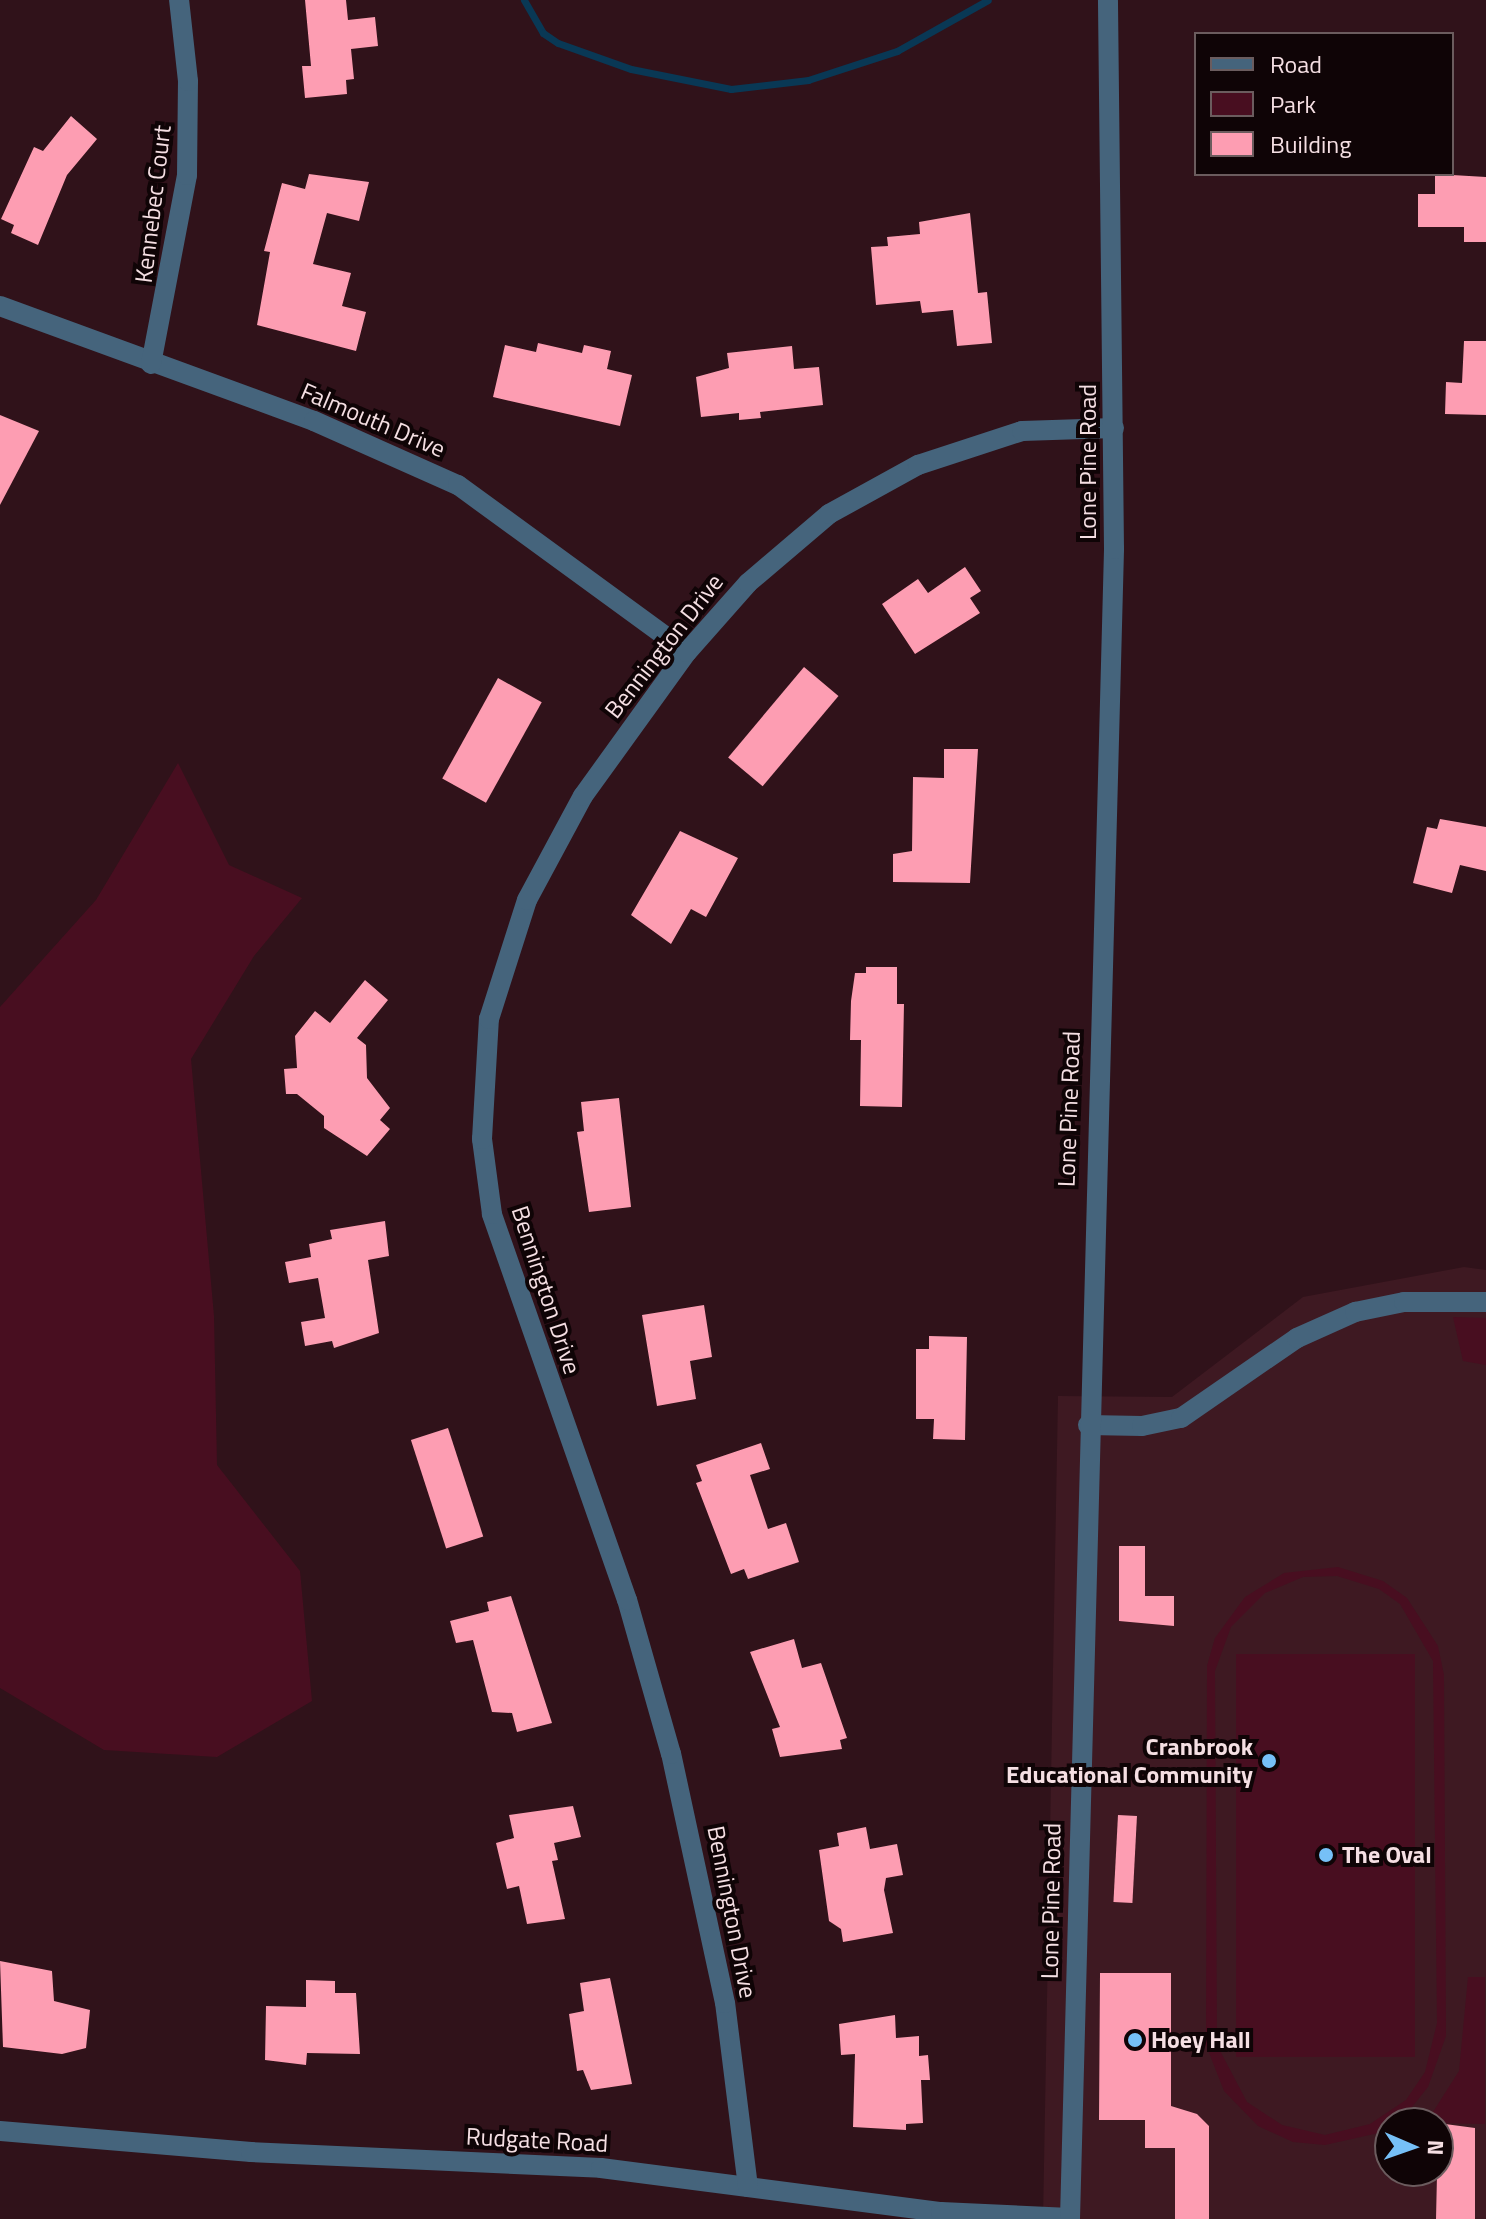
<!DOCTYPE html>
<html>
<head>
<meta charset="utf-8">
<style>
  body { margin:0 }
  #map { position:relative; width:1486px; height:2219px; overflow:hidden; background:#30121a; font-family:"Titillium Web",sans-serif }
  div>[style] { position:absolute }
  .built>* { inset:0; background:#3e1922 }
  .green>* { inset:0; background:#480e20; transform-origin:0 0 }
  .stream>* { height:7px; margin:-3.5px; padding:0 3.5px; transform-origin:3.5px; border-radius:3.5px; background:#093855 }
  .building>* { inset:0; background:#fd9db2; transform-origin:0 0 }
  .minor>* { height:20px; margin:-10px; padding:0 10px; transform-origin:10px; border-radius:10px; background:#45647c }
  .dots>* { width:22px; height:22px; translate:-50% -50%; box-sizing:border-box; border:4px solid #0f0406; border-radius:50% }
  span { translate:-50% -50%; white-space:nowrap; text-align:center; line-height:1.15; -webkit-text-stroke:8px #0f0406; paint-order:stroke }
  .street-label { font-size:24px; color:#f5dfe3 }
  .poi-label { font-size:24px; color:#f5dfe3; font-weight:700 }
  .right { translate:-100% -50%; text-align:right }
  .left { translate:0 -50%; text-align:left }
  .legend { position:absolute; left:1194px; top:32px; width:260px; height:144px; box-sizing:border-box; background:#0f0406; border:2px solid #6b5c5e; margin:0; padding:10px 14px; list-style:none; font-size:24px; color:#f5dfe3 }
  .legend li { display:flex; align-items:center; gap:16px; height:40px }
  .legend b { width:40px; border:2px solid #6b5c5e }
  .north { position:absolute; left:1374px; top:2107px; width:80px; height:80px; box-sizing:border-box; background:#0f0406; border:2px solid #6b5c5e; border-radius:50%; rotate:92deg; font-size:22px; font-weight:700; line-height:32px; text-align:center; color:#f5dfe3 }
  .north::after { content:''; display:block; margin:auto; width:28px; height:36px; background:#76c0f7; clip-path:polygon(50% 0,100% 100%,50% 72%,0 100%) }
</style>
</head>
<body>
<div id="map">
  <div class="built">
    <i style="clip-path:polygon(evenodd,1464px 1267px,1486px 1270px,1486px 2219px,1043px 2219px,1058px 1396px,1172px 1397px,1303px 1297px,1464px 1267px,1390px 2123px,1438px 2123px,1438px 2171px,1390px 2171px,1390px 2123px)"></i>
  </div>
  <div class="green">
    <i style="clip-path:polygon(178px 763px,229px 865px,302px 898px,254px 956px,191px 1059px,214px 1316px,217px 1465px,300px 1571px,312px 1701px,217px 1757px,104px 1750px,0 1688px,0 1007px,96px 900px)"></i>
    <i style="clip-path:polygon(1453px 1317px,1486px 1318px,1486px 1365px,1463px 1361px)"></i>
    <i style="clip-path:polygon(evenodd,1338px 1567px,1383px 1581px,1407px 1598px,1438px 1646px,1444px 1675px,1446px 2036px,1428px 2087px,1408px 2112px,1383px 2132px,1325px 2145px,1293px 2142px,1258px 2126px,1224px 2091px,1206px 2045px,1207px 1666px,1215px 1638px,1245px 1597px,1284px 1573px,1338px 1567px,1337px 1576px,1379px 1589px,1400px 1604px,1433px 1661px,1437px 2023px,1425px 2072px,1406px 2100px,1370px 2124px,1325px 2135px,1282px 2125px,1247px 2102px,1217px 2045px,1215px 1671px,1231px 1627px,1265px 1593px,1303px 1577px,1337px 1576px)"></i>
    <i style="left:1236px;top:1654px;width:179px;height:403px"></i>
    <i style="clip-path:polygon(1468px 1977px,1485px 1977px,1485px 2124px,1426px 2123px,1459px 2071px)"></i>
  </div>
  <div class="stream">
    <i style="left:524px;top:0;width:38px;rotate:60deg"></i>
    <i style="left:543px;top:33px;width:18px;rotate:34deg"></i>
    <i style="left:558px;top:43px;width:77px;rotate:19.6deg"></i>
    <i style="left:631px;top:69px;width:102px;rotate:11.3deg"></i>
    <i style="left:731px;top:89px;width:78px;rotate:-6.7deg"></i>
    <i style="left:808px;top:80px;width:94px;rotate:-18deg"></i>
    <i style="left:897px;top:51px;width:104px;rotate:-29.3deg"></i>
  </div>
  <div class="building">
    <i style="clip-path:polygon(305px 0,346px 0,348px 20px,375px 17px,378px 46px,351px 49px,354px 79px,346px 80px,347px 94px,305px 98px,302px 66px,311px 66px)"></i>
    <i style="clip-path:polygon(71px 116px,97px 139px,67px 175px,38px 245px,11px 233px,14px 225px,1px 219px,34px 147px,43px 151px)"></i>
    <i style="clip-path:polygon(309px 174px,369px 182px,359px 221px,327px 213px,313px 264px,351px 273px,342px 306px,366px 312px,356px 351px,257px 325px,270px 252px,264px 251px,282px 183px,305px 189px)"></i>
    <i style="clip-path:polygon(1435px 174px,1486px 177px,1486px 242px,1464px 242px,1464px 227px,1418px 227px,1418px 194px,1435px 194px)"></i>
    <i style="clip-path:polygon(970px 213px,978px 293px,987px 292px,992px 343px,957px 346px,953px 310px,922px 313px,920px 301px,876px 305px,871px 247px,888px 246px,887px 237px,920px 234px,919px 222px)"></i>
    <i style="clip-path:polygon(1464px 341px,1486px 341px,1486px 415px,1445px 414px,1446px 382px,1462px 383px)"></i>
    <i style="clip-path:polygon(538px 343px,582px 353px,584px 345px,611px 351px,607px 369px,632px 375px,620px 426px,493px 397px,505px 345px,536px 352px)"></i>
    <i style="clip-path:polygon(792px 346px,794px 369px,819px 367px,823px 405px,760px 412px,761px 418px,739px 420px,739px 413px,701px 417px,696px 377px,729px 368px,727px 353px)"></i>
    <i style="clip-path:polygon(0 415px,39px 431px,0 505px)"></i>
    <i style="clip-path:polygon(965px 567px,981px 591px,970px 598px,980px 613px,915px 654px,882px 604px,918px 579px,928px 593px)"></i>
    <i style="left:804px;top:667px;width:45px;height:118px;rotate:40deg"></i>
    <i style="left:498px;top:678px;width:50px;height:115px;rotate:29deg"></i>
    <i style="clip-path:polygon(944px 749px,978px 749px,970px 883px,893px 882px,893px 854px,912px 851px,913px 777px,944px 778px)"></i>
    <i style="clip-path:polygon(1440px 819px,1486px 827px,1486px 871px,1460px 865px,1452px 893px,1413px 883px,1427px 827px,1437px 829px)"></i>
    <i style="clip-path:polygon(680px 831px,738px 858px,706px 917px,691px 909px,671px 944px,631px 915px)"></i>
    <i style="clip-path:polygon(866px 967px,897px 967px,897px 1004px,904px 1004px,902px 1107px,860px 1106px,861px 1040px,850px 1040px,851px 1001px,855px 973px,866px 973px)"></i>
    <i style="clip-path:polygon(365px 980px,388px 1000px,357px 1038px,366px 1045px,367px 1078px,390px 1108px,380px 1120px,390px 1129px,367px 1156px,324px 1128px,324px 1116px,297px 1094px,286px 1094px,284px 1069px,297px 1068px,295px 1036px,315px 1011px,330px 1023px)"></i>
    <i style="clip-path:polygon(619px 1098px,631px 1207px,589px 1212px,577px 1132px,584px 1131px,581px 1102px)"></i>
    <i style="clip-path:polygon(385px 1221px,389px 1256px,368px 1260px,379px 1333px,334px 1348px,332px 1341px,305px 1346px,301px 1322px,325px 1318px,318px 1278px,289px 1283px,285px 1262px,311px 1257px,309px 1244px,332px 1239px,330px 1230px)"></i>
    <i style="clip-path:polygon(704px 1305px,712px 1357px,690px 1361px,696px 1399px,657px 1406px,642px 1315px)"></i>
    <i style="clip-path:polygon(929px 1336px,967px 1337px,965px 1440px,933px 1439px,934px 1419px,916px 1419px,916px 1349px,929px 1349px)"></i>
    <i style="left:448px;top:1428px;width:114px;height:39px;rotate:72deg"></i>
    <i style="clip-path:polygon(761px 1443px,770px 1469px,750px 1475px,768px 1529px,786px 1523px,799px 1562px,748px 1579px,744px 1569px,731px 1574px,696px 1483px,702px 1481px,696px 1465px)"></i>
    <i style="clip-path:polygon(1119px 1546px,1145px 1546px,1145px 1596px,1174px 1596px,1174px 1626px,1119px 1621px)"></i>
    <i style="clip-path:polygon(511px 1596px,552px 1723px,517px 1732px,512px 1713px,492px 1712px,473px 1640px,456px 1643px,450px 1621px,489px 1611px,487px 1602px)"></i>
    <i style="clip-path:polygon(794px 1639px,802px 1668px,821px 1663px,847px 1738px,840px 1740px,842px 1749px,780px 1757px,772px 1729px,780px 1727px,750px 1652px)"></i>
    <i style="clip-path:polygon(573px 1806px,581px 1837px,554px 1843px,558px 1860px,552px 1861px,565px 1919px,527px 1924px,519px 1886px,507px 1889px,496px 1843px,514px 1838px,509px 1815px)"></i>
    <i style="left:1118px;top:1815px;width:19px;height:87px;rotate:3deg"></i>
    <i style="clip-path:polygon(866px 1827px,870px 1849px,897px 1844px,903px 1875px,886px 1878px,884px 1890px,893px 1933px,843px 1942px,841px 1929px,829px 1921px,819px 1850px,839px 1846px,837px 1833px)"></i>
    <i style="clip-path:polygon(0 1961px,52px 1971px,54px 2001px,90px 2010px,86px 2048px,62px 2054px,3px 2047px)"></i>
    <i style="clip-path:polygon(1100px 1973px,1171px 1973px,1171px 2106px,1197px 2114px,1209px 2126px,1209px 2219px,1175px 2219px,1175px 2148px,1145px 2148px,1145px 2120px,1099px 2120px)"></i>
    <i style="clip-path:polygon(610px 1978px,632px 2084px,591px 2090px,583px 2070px,577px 2071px,569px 2014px,584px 2011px,580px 1983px)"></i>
    <i style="clip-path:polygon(306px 1980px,335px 1981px,335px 1993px,356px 1993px,360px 2054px,307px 2053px,306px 2065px,265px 2060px,266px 2006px,306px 2007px)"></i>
    <i style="clip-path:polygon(895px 2015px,896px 2038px,919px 2036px,919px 2056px,928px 2055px,930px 2080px,921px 2080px,923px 2123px,906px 2124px,906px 2130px,853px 2127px,855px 2054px,841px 2055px,839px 2024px)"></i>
    <i style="clip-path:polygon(1445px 2124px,1475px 2128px,1475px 2219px,1436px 2219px,1438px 2130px,1445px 2130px)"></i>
  </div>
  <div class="minor">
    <i style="left:0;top:306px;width:334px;rotate:20.1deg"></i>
    <i style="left:314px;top:421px;width:158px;rotate:24deg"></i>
    <i style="left:458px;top:485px;width:283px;rotate:36.1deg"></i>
    <i style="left:151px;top:364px;width:192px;rotate:-79.2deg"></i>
    <i style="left:187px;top:175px;width:94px;rotate:-89.4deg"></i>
    <i style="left:188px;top:81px;width:81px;rotate:-96.3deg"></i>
    <i style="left:1088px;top:1425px;width:54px;rotate:1.1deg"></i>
    <i style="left:1142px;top:1426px;width:40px;rotate:-12deg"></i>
    <i style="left:1181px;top:1418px;width:141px;rotate:-34.6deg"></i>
    <i style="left:1297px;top:1338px;width:64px;rotate:-24.1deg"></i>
    <i style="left:1355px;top:1312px;width:50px;rotate:-11.5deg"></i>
    <i style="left:1404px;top:1302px;width:82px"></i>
    <i style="left:0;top:2131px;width:252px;rotate:4.8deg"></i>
    <i style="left:251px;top:2152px;width:350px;rotate:2.6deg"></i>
    <i style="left:601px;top:2168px;width:343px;rotate:7.4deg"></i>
    <i style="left:941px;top:2212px;width:129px;rotate:2.7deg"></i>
    <i style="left:748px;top:2187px;width:185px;rotate:-97.1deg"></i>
    <i style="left:725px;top:2003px;width:255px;rotate:-102.2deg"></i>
    <i style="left:671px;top:1754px;width:160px;rotate:-105.9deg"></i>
    <i style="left:627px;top:1600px;width:409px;rotate:-109.3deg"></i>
    <i style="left:492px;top:1214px;width:76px;rotate:-97.6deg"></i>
    <i style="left:482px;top:1139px;width:120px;rotate:-86.7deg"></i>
    <i style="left:489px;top:1019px;width:125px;rotate:-72.3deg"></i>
    <i style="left:527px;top:900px;width:118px;rotate:-61.7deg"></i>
    <i style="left:583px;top:796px;width:178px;rotate:-54.2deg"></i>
    <i style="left:687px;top:652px;width:92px;rotate:-48.5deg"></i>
    <i style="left:748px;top:583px;width:106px;rotate:-40.4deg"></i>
    <i style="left:829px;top:514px;width:102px;rotate:-28.8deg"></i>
    <i style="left:918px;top:465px;width:109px;rotate:-18.1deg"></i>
    <i style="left:1022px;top:431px;width:92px;rotate:-1.9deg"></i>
    <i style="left:1070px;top:2219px;width:1671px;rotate:-88.49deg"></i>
    <i style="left:1114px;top:549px;width:549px;rotate:-90.63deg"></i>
  </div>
  <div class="dots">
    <i style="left:1269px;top:1761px;background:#76c0f7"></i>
    <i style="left:1326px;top:1855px;background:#76c0f7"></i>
    <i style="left:1135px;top:2040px;background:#76c0f7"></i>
  </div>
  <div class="street-label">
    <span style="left:153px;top:204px;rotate:-83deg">Kennebec Court</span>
    <span style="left:373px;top:420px;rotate:23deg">Falmouth Drive</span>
    <span style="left:1088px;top:462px;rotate:-90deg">Lone Pine Road</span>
    <span style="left:664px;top:646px;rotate:-52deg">Bennington Drive</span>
    <span style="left:1069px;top:1109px;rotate:-88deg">Lone Pine Road</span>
    <span style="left:546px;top:1290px;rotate:72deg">Bennington Drive</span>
    <span style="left:1051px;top:1901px;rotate:-89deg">Lone Pine Road</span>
    <span style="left:732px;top:1912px;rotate:79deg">Bennington Drive</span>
    <span style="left:537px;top:2140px;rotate:3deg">Rudgate Road</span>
  </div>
  <div class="poi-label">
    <span class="right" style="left:1253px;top:1761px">Cranbrook<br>Educational Community</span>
    <span class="left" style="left:1342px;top:1855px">The Oval</span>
    <span class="left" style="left:1151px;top:2040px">Hoey Hall</span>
  </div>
  <ul class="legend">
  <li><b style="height:10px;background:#45647c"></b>Road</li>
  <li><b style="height:22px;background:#480e20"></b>Park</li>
  <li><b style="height:22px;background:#fd9db2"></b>Building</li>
  </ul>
  <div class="north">N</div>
</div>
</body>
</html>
